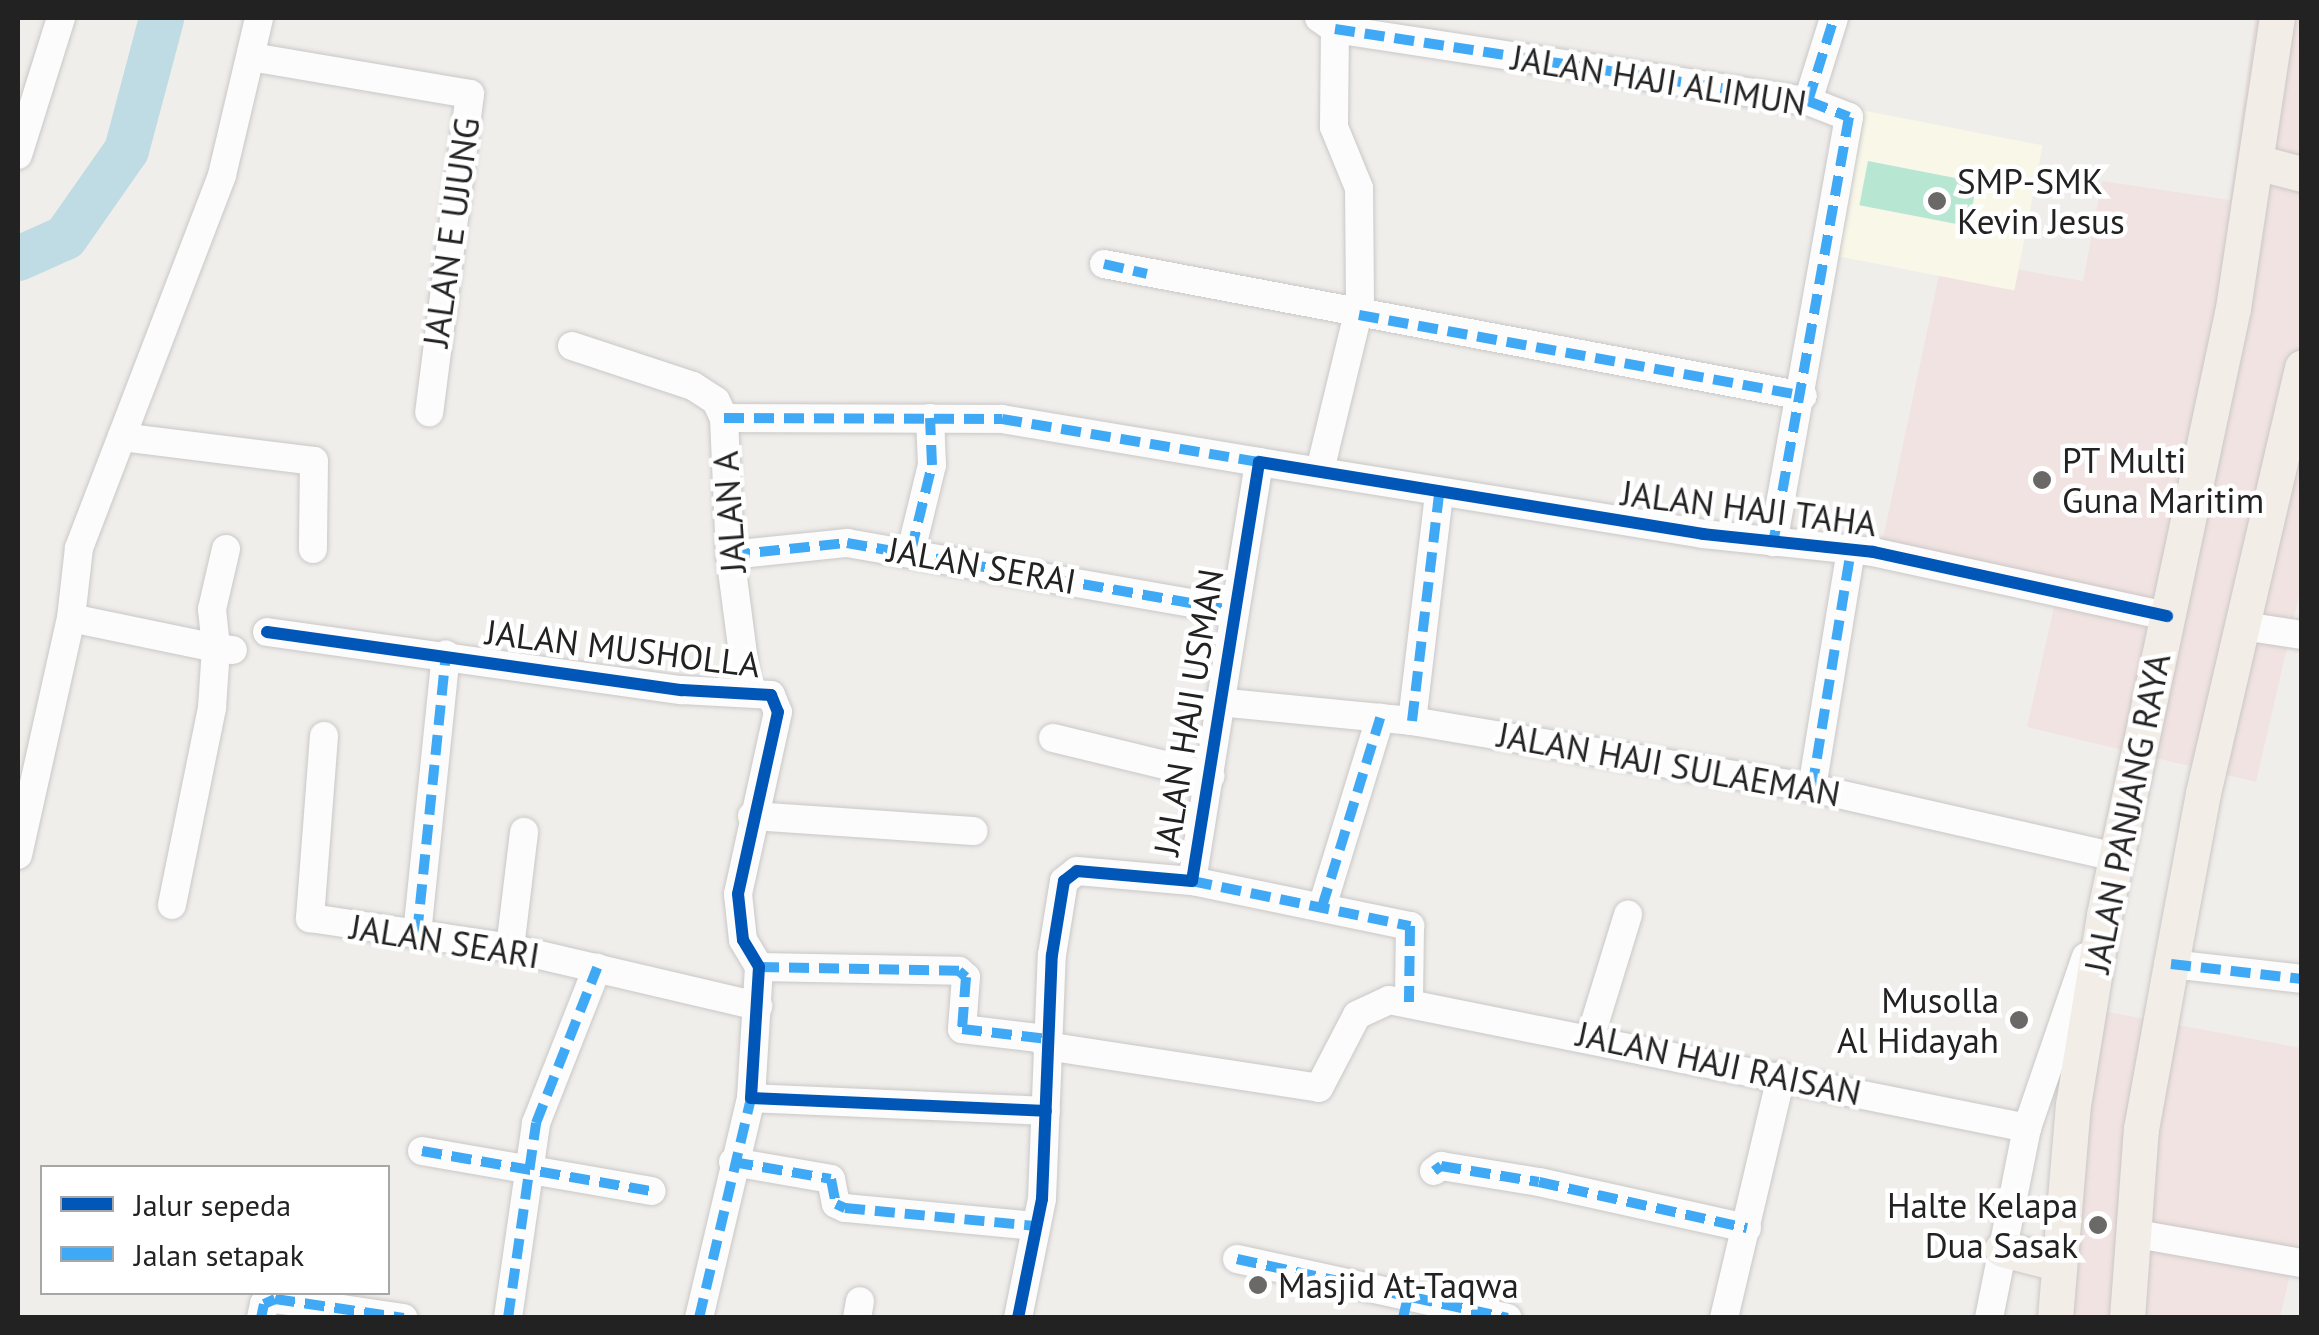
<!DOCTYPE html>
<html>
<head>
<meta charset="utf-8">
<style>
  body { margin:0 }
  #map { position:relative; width:2319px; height:1335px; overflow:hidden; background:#f0eeeb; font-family:"PT Sans",sans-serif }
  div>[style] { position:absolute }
  .commercial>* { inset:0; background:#f1e3e1 }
  .education>* { inset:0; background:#f8f7e8; transform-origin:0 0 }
  .pitch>* { inset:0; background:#b7e6d2; transform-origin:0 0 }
  .river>* { height:45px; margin:-22.5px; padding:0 22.5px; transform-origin:22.5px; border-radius:22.5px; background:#bfdbe3 }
  .roads { filter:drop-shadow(0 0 2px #c9c8c7) drop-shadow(0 0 2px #c9c8c7) }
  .minor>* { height:28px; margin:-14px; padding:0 14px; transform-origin:14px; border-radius:14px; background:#fdfcfc }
  .major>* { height:35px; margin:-17.5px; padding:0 17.5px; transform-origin:17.5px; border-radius:17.5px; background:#f3ede7 }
  .quiet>* { height:10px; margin-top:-5px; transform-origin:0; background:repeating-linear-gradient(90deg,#3fa9f5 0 20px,transparent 0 30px) }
  .cycleway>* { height:12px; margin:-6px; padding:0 6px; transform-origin:6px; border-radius:6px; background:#0057b8 }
  .dots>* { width:28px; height:28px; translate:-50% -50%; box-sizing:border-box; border:5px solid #fff; border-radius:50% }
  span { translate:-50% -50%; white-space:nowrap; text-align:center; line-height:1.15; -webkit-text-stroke:9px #fff; paint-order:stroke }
  .street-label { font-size:35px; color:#222 }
  .poi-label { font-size:35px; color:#222 }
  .left { translate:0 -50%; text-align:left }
  .right { translate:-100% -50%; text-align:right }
  .frame { position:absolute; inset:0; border:20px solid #222; pointer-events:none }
  .legend { position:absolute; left:40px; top:1165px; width:350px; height:130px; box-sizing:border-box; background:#fff; border:2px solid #a7a7a7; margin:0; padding:12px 18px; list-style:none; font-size:30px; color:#222 }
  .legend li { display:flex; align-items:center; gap:20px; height:50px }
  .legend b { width:50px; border:2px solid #a7a7a7 }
</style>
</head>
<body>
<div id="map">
  <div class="commercial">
    <i style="clip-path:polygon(2255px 18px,2301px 18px,2301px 587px,2256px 782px,2027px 727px,2058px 589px,1881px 548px,1943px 256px,2083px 281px,2102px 181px,2230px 200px)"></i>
    <i style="clip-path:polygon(2076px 1006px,2301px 1048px,2301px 1229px,2280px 1317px,2043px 1318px)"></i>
  </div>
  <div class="education">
    <i style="left:1861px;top:110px;width:185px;height:148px;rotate:11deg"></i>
  </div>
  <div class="pitch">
    <i style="left:1868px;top:161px;width:111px;height:45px;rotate:11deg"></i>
  </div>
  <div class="river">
    <i style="left:18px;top:258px;width:51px;rotate:-24.1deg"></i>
    <i style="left:65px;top:237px;width:106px;rotate:-55deg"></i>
    <i style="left:126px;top:150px;width:137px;rotate:-75.1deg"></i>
  </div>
  <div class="roads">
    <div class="minor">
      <i style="left:1319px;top:18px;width:19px;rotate:35deg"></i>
      <i style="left:1335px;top:29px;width:98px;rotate:90.6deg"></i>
      <i style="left:1334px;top:127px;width:66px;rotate:67.7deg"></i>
      <i style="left:1359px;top:188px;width:117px;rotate:89.5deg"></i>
      <i style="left:1360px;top:305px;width:170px;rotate:103.6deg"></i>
      <i style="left:1335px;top:29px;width:478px;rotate:8.7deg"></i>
      <i style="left:1808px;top:101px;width:44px;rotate:21.3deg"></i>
      <i style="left:1849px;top:117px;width:432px;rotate:100.1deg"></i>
      <i style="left:251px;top:57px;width:222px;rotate:9.6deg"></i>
      <i style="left:470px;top:94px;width:321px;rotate:97.3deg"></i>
      <i style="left:1808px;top:101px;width:87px;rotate:-72.6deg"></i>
      <i style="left:18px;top:155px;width:144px;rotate:-72.6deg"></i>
      <i style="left:1104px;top:264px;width:711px;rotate:10.69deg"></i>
      <i style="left:572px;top:346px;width:127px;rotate:18.3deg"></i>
      <i style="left:693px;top:386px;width:27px;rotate:33deg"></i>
      <i style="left:716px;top:401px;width:19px;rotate:65deg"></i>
      <i style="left:724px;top:418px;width:137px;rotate:87.5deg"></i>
      <i style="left:730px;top:555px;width:138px;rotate:82.5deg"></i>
      <i style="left:724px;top:418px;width:278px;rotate:0.2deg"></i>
      <i style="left:1002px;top:419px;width:261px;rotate:9.5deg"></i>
      <i style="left:122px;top:437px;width:193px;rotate:7.1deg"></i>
      <i style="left:314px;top:461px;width:88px;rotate:90.7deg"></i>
      <i style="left:226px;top:549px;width:62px;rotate:103.1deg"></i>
      <i style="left:212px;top:609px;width:39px;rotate:84deg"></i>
      <i style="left:216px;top:648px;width:17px;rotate:7deg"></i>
      <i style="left:911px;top:551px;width:89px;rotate:-76.3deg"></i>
      <i style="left:932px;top:465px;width:47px;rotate:-92.4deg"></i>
      <i style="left:730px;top:555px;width:118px;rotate:-5.9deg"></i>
      <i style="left:847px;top:543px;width:391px;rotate:9.9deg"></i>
      <i style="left:71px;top:618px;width:148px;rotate:11.7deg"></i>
      <i style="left:216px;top:648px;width:60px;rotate:93.8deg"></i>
      <i style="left:212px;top:708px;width:201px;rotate:101.5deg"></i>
      <i style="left:2243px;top:626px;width:60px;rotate:8.7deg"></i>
      <i style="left:267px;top:632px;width:419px;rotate:8deg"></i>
      <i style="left:682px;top:690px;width:89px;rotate:3.2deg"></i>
      <i style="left:771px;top:695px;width:18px;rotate:68deg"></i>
      <i style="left:778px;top:712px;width:186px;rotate:102.4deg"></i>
      <i style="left:738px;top:894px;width:46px;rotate:83.8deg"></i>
      <i style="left:743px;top:940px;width:31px;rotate:59deg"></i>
      <i style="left:759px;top:967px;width:131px;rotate:93.5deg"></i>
      <i style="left:751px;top:1098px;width:295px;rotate:2.5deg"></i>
      <i style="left:1218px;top:702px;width:195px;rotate:5.6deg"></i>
      <i style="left:1412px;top:721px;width:406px;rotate:9.5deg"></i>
      <i style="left:1812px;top:788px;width:312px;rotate:12.8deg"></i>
      <i style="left:1412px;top:721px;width:228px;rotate:-83.2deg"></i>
      <i style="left:324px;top:736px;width:183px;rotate:94.4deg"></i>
      <i style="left:310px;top:918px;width:202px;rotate:8.5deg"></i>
      <i style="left:510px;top:948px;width:255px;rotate:13.2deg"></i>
      <i style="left:1053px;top:738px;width:162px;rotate:13.6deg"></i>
      <i style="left:1812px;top:788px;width:242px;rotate:-80.7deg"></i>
      <i style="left:752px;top:816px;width:222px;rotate:3.9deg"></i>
      <i style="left:18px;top:855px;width:243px;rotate:-77.4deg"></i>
      <i style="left:71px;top:618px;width:70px;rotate:-83.5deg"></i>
      <i style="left:79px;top:548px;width:399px;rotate:-69deg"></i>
      <i style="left:222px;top:175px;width:161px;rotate:-76.7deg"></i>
      <i style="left:1192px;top:881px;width:223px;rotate:11.7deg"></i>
      <i style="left:1410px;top:926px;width:76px;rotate:90.8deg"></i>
      <i style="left:1322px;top:907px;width:198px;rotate:-72.9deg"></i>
      <i style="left:417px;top:934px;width:281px;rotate:-84.1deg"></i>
      <i style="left:510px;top:948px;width:117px;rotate:-83.1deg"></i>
      <i style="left:2171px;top:964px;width:132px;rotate:6.5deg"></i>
      <i style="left:759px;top:967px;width:200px;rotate:1.1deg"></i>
      <i style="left:959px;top:971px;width:9px;rotate:41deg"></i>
      <i style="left:966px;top:977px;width:52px;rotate:94.4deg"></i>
      <i style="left:962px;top:1029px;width:86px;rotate:6.7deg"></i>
      <i style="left:1591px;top:1035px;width:126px;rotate:-72.9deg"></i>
      <i style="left:1046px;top:1046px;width:276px;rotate:8.7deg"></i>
      <i style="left:1319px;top:1088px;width:82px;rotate:-62.5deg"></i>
      <i style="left:1357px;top:1015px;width:35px;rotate:-25deg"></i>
      <i style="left:1389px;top:1000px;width:651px;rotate:11.34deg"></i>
      <i style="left:422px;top:1151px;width:233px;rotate:9.9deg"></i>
      <i style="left:733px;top:1162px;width:99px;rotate:9.8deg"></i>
      <i style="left:831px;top:1179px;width:25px;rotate:79deg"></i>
      <i style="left:836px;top:1204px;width:10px;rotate:24deg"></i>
      <i style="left:845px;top:1208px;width:190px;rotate:5.4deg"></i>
      <i style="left:1434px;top:1171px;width:9px;rotate:-36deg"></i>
      <i style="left:1441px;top:1166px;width:99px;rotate:9.3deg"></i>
      <i style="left:1539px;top:1182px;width:213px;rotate:12.5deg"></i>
      <i style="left:2131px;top:1233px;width:174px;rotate:10deg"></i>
      <i style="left:1237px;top:1259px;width:277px;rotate:12.3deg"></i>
      <i style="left:261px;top:1318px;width:14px;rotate:-78deg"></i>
      <i style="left:264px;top:1304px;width:12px;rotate:-24deg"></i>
      <i style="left:275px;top:1299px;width:130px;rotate:8.4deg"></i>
      <i style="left:508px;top:1318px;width:197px;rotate:-81.8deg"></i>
      <i style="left:536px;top:1123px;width:167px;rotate:-68.5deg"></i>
      <i style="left:699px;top:1318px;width:226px;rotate:-76.7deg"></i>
      <i style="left:857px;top:1318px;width:17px;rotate:-80deg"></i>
      <i style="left:1018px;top:1318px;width:121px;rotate:-78.6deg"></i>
      <i style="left:1042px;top:1199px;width:244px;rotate:-87.7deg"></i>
      <i style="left:1052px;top:955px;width:75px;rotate:-80.8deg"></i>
      <i style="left:1064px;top:881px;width:16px;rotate:-38deg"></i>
      <i style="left:1077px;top:871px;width:115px;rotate:5deg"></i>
      <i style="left:1192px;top:881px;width:424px;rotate:-80.9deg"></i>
      <i style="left:1259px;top:462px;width:450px;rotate:9.2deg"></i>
      <i style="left:1703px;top:534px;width:171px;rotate:6deg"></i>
      <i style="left:1873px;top:552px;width:301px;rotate:12.3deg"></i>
      <i style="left:1724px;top:1318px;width:249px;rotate:-76.7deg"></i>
      <i style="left:1989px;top:1318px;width:194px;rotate:-78.7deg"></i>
      <i style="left:2027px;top:1128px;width:181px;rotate:-71deg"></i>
    </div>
    <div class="major">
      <i style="left:2260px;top:163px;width:43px;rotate:14.7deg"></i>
      <i style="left:2002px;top:1249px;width:57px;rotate:14.3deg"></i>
      <i style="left:2055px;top:1318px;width:214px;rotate:-85.2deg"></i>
      <i style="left:2073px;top:1105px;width:193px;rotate:-80.7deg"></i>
      <i style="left:2104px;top:915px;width:621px;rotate:-78deg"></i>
      <i style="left:2233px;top:308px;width:293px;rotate:-81.4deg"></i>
      <i style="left:2127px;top:1318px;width:190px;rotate:-85.8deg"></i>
      <i style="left:2141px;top:1129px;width:168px;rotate:-79.7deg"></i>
      <i style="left:2171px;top:964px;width:174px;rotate:-79.4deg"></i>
      <i style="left:2203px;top:793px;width:437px;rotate:-76.9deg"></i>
    </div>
  </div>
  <div class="quiet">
    <i style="left:1335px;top:29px;width:478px;rotate:8.7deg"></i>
    <i style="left:1808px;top:101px;width:44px;rotate:21.3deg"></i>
    <i style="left:1849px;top:117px;width:432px;rotate:100.1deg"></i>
    <i style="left:1808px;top:101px;width:87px;rotate:-72.6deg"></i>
    <i style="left:1104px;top:264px;width:44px;rotate:13.1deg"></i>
    <i style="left:1359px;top:315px;width:451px;rotate:10.3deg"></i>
    <i style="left:724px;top:418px;width:278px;rotate:0.2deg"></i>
    <i style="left:1002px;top:419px;width:261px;rotate:9.5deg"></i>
    <i style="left:911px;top:551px;width:89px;rotate:-76.3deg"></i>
    <i style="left:932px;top:465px;width:47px;rotate:-92.4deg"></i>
    <i style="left:730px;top:555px;width:118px;rotate:-5.9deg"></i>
    <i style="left:847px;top:543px;width:391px;rotate:9.9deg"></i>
    <i style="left:1412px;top:721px;width:228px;rotate:-83.2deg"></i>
    <i style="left:1812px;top:788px;width:242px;rotate:-80.7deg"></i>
    <i style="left:1192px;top:881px;width:223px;rotate:11.7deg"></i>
    <i style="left:1410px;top:926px;width:76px;rotate:90.8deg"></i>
    <i style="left:1322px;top:907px;width:198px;rotate:-72.9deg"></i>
    <i style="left:417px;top:934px;width:281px;rotate:-84.1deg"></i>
    <i style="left:2171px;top:964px;width:132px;rotate:6.5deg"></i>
    <i style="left:759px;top:967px;width:200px;rotate:1.1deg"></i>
    <i style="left:959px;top:971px;width:9px;rotate:41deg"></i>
    <i style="left:966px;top:977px;width:52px;rotate:94.4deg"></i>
    <i style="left:962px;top:1029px;width:86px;rotate:6.7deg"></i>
    <i style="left:422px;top:1151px;width:233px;rotate:9.9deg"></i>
    <i style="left:733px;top:1162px;width:99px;rotate:9.8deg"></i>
    <i style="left:831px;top:1179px;width:25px;rotate:79deg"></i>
    <i style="left:836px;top:1204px;width:10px;rotate:24deg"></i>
    <i style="left:845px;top:1208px;width:190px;rotate:5.4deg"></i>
    <i style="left:1434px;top:1171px;width:9px;rotate:-36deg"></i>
    <i style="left:1441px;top:1166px;width:99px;rotate:9.3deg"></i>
    <i style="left:1539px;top:1182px;width:213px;rotate:12.5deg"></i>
    <i style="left:1237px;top:1259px;width:277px;rotate:12.3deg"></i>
    <i style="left:261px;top:1318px;width:14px;rotate:-78deg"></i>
    <i style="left:264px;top:1304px;width:12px;rotate:-24deg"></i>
    <i style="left:275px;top:1299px;width:130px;rotate:8.4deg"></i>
    <i style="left:508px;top:1318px;width:197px;rotate:-81.8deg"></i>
    <i style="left:536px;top:1123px;width:167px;rotate:-68.5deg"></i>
    <i style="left:699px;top:1318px;width:226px;rotate:-76.7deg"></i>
    <i style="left:1403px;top:1318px;width:26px;rotate:-77deg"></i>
  </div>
  <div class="cycleway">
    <i style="left:267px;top:632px;width:419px;rotate:8deg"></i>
    <i style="left:682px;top:690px;width:89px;rotate:3.2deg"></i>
    <i style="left:771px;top:695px;width:18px;rotate:68deg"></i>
    <i style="left:778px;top:712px;width:186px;rotate:102.4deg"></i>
    <i style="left:738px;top:894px;width:46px;rotate:83.8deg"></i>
    <i style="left:743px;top:940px;width:31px;rotate:59deg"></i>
    <i style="left:759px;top:967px;width:131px;rotate:93.5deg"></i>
    <i style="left:751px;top:1098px;width:295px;rotate:2.5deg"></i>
    <i style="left:1018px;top:1318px;width:121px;rotate:-78.6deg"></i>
    <i style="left:1042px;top:1199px;width:244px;rotate:-87.7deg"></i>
    <i style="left:1052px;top:955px;width:75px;rotate:-80.8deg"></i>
    <i style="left:1064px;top:881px;width:16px;rotate:-38deg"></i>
    <i style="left:1077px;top:871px;width:115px;rotate:5deg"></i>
    <i style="left:1192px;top:881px;width:424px;rotate:-80.9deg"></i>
    <i style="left:1259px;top:462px;width:450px;rotate:9.2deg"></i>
    <i style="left:1703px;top:534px;width:171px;rotate:6deg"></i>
    <i style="left:1873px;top:552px;width:301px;rotate:12.3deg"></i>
  </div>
  <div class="dots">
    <i style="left:1937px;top:201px;background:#6a6968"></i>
    <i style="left:2042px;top:480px;background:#6a6968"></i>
    <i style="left:2019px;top:1020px;background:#6a6968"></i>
    <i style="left:2098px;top:1225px;background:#6a6968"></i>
    <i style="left:1258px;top:1285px;background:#6a6968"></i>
  </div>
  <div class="street-label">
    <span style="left:1659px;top:80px;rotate:9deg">JALAN HAJI ALIMUN</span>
    <span style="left:451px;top:232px;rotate:-82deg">JALAN E UJUNG</span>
    <span style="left:1749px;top:508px;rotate:7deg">JALAN HAJI TAHA</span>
    <span style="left:729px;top:512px;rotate:-94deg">JALAN A</span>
    <span style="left:982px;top:565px;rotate:10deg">JALAN SERAI</span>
    <span style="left:623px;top:648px;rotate:7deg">JALAN MUSHOLLA</span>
    <span style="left:1188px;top:712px;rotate:-81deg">JALAN HAJI USMAN</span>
    <span style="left:1669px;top:764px;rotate:10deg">JALAN HAJI SULAEMAN</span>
    <span style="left:2127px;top:813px;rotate:-79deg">JALAN PANJANG RAYA</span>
    <span style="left:445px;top:941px;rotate:9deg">JALAN SEARI</span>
    <span style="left:1719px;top:1063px;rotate:12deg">JALAN HAJI RAISAN</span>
  </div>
  <div class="poi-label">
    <span class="left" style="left:1957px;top:201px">SMP-SMK<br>Kevin Jesus</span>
    <span class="left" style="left:2062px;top:480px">PT Multi<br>Guna Maritim</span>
    <span class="right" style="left:1999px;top:1020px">Musolla<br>Al Hidayah</span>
    <span class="right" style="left:2078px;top:1225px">Halte Kelapa<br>Dua Sasak</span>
    <span class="left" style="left:1278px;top:1285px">Masjid At-Taqwa</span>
  </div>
  <div class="frame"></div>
  <ul class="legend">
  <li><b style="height:12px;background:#0057b8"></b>Jalur sepeda</li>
  <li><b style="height:12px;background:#3fa9f5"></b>Jalan setapak</li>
  </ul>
</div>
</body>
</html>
